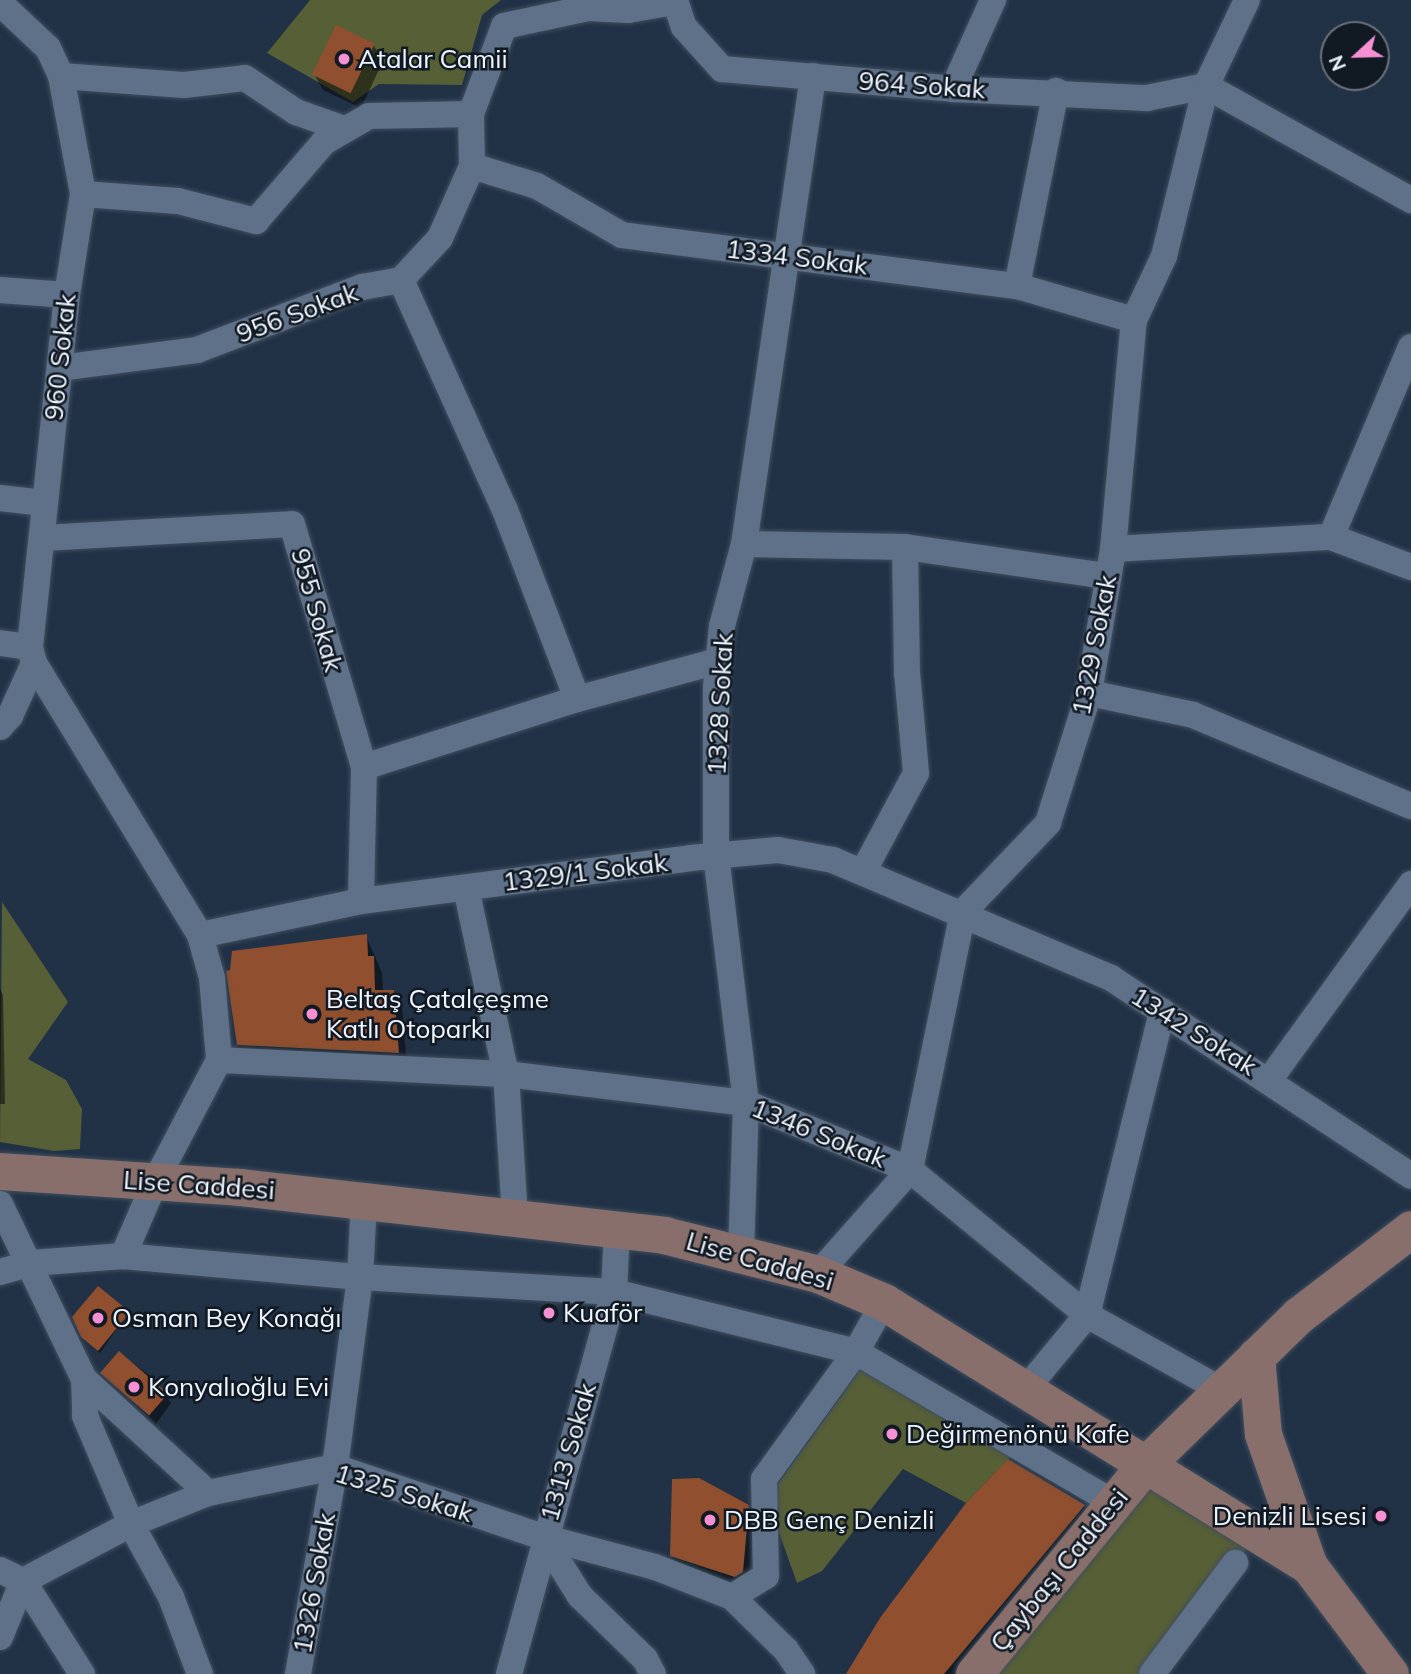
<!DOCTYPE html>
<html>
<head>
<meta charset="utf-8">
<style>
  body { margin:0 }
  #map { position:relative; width:1411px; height:1674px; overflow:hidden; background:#213146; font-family:Mulish,sans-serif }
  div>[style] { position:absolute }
  .green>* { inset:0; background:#565f36 }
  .shadow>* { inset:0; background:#0007 }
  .building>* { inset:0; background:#90502f; transform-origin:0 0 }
  .roads { filter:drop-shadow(0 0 2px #404e5e) drop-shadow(0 0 2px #404e5e) }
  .street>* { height:26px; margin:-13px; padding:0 13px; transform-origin:13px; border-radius:13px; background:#5e7189 }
  .secondary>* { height:37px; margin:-18.5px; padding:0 18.5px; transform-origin:18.5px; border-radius:18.5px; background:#886f6c }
  .dots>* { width:19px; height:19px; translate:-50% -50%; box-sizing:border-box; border:4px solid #111922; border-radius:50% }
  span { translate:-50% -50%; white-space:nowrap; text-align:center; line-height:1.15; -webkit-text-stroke:5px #111922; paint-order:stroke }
  .poi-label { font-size:26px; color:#eff5fe }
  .left { translate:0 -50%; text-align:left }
  .right { translate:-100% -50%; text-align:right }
  .street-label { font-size:26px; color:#eff5fe }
  .north { position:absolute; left:1320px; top:21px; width:70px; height:70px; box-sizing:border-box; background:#111922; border:2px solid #6a717a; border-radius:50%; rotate:248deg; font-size:19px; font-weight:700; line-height:28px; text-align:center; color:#eff5fe }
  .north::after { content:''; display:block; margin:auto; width:24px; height:32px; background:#f591d2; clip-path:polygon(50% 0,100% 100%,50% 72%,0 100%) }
</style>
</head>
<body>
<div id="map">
  <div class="green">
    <i style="clip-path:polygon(310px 0,501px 0,482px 15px,462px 85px,379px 84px,353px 102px,267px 53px)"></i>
    <i style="clip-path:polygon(2px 902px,68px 1002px,28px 1059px,66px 1080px,82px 1109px,80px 1149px,54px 1151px,0 1142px)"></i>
    <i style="clip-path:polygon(860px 1370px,1013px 1454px,966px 1503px,903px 1469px,822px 1571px,797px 1583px,767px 1499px)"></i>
    <i style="clip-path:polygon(1144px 1466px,1256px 1537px,1160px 1661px,1162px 1674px,973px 1674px)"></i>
  </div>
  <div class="shadow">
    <i style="clip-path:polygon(374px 46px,383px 61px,361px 108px,323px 90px,314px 74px)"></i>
    <i style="clip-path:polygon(366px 936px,382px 973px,383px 992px,393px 991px,402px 1007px,407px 1068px,247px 1060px,238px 1045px)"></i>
    <i style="clip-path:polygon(0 989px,3px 995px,5px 1104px,0 1104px)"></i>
    <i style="clip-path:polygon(128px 1313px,100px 1353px,85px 1340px)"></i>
    <i style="clip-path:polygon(120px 1353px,149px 1375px,171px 1403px,156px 1424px,104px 1374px)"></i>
    <i style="clip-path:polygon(1084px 1506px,1102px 1537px,986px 1674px,848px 1674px)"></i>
    <i style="clip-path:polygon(748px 1507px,754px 1519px,749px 1584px,742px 1588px,679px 1568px,672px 1556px)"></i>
  </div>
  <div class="building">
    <i style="left:336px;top:25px;width:43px;height:55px;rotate:26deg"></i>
    <i style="clip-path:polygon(367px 934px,368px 956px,374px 956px,375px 990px,394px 990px,399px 1053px,237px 1045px,226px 971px,230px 970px,232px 951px)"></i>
    <i style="clip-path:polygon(98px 1286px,130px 1312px,98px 1351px,81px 1337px,72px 1317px)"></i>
    <i style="left:119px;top:1351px;width:65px;height:29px;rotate:41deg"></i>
    <i style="clip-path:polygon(1008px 1459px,1085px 1505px,944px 1674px,846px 1674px,880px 1618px,966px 1503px)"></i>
    <i style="clip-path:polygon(699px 1478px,749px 1505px,743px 1572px,735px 1577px,670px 1556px,672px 1479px)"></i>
  </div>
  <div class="roads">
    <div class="street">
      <i style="left:675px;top:0;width:28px;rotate:72deg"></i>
      <i style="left:684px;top:27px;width:57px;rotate:47.9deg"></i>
      <i style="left:722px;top:69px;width:232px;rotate:4.9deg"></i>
      <i style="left:953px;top:89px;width:194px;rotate:2.7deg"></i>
      <i style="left:1147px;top:98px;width:60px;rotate:-11.5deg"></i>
      <i style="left:1206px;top:86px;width:235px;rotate:29.1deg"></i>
      <i style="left:0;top:3px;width:66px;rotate:43.2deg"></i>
      <i style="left:48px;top:48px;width:31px;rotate:65deg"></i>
      <i style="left:61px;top:76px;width:120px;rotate:79.4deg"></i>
      <i style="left:83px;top:194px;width:102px;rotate:99deg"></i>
      <i style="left:67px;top:295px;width:354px;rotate:96deg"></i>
      <i style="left:30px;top:647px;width:16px;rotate:76deg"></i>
      <i style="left:34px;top:663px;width:319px;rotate:58.6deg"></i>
      <i style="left:200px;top:935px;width:45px;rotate:74.4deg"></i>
      <i style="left:212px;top:978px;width:82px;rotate:85.1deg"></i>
      <i style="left:219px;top:1060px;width:138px;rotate:117.7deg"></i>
      <i style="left:155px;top:1182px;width:81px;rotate:113.4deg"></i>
      <i style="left:61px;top:76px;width:123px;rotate:4.2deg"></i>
      <i style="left:184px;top:85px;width:61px;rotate:-6.5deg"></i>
      <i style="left:245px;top:78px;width:61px;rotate:33.7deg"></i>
      <i style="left:296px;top:112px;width:51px;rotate:19.5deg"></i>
      <i style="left:953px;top:89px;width:98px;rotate:-65.8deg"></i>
      <i style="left:472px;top:166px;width:68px;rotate:17.1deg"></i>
      <i style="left:537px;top:186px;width:98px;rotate:30deg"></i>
      <i style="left:622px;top:235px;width:398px;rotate:7.4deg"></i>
      <i style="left:1017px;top:286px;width:122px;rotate:16.2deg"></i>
      <i style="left:83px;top:194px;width:95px;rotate:4.2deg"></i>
      <i style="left:178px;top:201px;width:81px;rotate:14.4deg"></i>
      <i style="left:256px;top:221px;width:104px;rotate:-49.3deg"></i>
      <i style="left:324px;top:142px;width:52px;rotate:-30deg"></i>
      <i style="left:369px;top:116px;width:102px;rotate:-1.1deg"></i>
      <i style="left:401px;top:280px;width:252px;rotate:65.7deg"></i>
      <i style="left:505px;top:510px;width:202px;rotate:69.1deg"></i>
      <i style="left:1017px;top:286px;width:199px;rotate:-78.7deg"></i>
      <i style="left:0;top:290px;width:67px;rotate:4.3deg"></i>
      <i style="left:60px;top:368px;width:138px;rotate:-7.5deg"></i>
      <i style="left:197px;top:350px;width:177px;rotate:-20.9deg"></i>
      <i style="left:362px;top:287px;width:40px;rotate:-10deg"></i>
      <i style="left:401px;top:280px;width:57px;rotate:-47.1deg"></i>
      <i style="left:440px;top:238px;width:79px;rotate:-66deg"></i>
      <i style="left:472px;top:166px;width:52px;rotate:-91.1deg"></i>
      <i style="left:471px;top:114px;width:94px;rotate:-69.4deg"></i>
      <i style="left:504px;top:26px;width:86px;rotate:-12.1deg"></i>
      <i style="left:588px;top:8px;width:40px;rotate:2.9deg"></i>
      <i style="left:628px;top:10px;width:47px;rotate:-9.9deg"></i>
      <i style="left:0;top:498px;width:44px;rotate:6.5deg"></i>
      <i style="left:1331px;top:537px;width:206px;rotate:-67.2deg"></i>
      <i style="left:43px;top:538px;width:249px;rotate:-3.2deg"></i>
      <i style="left:292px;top:524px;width:253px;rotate:73.5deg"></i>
      <i style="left:364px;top:767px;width:134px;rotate:91.3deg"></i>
      <i style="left:744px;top:544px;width:161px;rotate:1.1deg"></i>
      <i style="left:905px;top:547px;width:204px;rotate:8.2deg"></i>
      <i style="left:1113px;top:549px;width:218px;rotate:-3.2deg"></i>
      <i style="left:1331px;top:537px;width:85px;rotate:20.6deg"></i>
      <i style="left:0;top:643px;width:30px;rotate:8deg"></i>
      <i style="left:1089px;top:693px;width:106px;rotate:11.9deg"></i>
      <i style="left:1193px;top:715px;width:236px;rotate:22.7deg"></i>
      <i style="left:0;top:727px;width:15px;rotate:-48deg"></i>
      <i style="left:10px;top:716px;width:58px;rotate:-65.6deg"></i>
      <i style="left:364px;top:767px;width:224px;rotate:-17.7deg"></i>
      <i style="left:577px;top:699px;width:146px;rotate:-15.1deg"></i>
      <i style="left:863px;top:872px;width:112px;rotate:-61.8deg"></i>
      <i style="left:916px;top:773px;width:100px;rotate:-95.1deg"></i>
      <i style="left:907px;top:673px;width:126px;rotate:-90.9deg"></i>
      <i style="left:466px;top:888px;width:190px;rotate:77.9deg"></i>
      <i style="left:506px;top:1074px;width:142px;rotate:86.4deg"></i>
      <i style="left:200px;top:935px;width:165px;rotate:-11.9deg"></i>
      <i style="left:361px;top:901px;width:332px;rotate:-7.4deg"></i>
      <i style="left:690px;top:858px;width:88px;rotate:-5.2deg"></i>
      <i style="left:778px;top:850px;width:56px;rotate:10.3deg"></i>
      <i style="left:833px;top:860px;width:302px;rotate:23deg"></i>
      <i style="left:1111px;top:978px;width:359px;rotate:33.4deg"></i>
      <i style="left:219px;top:1060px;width:287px;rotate:2.8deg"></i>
      <i style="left:506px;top:1074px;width:242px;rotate:6.9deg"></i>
      <i style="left:746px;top:1103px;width:177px;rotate:22.2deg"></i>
      <i style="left:910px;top:1170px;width:229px;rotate:39.3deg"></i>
      <i style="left:1087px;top:1315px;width:154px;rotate:29.2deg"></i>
      <i style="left:1270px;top:1079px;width:241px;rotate:-54.1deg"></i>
      <i style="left:0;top:1204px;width:194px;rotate:64.4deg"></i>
      <i style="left:84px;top:1379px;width:37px;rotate:88deg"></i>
      <i style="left:85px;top:1416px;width:117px;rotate:66.9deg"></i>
      <i style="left:131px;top:1524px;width:83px;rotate:61.3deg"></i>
      <i style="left:171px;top:1597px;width:82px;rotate:69.4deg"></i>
      <i style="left:741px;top:1254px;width:151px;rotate:-88.1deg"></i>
      <i style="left:746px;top:1103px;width:249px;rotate:-96.9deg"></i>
      <i style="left:716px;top:856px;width:169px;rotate:-90deg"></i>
      <i style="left:716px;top:687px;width:61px;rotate:-84.4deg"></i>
      <i style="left:722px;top:626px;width:85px;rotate:-75deg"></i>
      <i style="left:744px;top:544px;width:473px;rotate:-81.6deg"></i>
      <i style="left:0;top:1272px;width:33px;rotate:-16deg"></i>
      <i style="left:32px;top:1263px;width:91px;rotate:-4.4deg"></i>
      <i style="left:123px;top:1256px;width:238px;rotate:5.1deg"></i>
      <i style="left:360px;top:1277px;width:254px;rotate:3.4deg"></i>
      <i style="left:614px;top:1292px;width:249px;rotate:13.9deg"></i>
      <i style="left:856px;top:1352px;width:299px;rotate:30.3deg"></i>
      <i style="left:818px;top:1274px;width:139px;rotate:-48.5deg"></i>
      <i style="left:910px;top:1170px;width:263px;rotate:-78.4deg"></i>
      <i style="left:963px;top:912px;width:123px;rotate:-46.3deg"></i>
      <i style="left:1048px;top:823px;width:136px;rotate:-72.5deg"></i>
      <i style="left:1089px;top:693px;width:146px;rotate:-80.5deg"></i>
      <i style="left:1113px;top:549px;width:230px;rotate:-84.8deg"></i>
      <i style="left:1134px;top:320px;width:71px;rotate:-64.9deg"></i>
      <i style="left:1164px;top:256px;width:175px;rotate:-76.1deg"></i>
      <i style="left:1206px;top:86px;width:95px;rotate:-64.5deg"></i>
      <i style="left:84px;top:1379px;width:168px;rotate:42.6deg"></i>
      <i style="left:1026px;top:1389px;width:96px;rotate:-50.5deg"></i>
      <i style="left:1087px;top:1315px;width:313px;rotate:-76.1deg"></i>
      <i style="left:543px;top:1537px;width:70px;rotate:57.9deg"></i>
      <i style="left:580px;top:1596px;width:91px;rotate:44.1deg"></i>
      <i style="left:645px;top:1659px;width:17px;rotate:62deg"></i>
      <i style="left:0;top:1570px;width:25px;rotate:26deg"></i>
      <i style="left:23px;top:1581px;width:122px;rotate:-27.8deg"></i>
      <i style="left:131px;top:1524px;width:83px;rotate:-21.9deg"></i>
      <i style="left:208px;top:1493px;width:130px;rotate:-11.6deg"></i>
      <i style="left:335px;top:1467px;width:219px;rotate:18.6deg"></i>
      <i style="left:543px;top:1537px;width:116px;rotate:15deg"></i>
      <i style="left:655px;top:1567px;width:83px;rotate:21.3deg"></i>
      <i style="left:732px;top:1597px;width:76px;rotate:44.5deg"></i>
      <i style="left:786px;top:1650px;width:29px;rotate:56deg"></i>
      <i style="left:23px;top:1581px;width:110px;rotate:57.6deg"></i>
      <i style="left:732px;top:1597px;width:40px;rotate:-32deg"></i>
      <i style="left:766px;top:1576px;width:97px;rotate:-91.2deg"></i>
      <i style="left:764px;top:1479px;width:157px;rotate:-54.1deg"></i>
      <i style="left:856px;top:1352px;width:57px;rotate:-60.8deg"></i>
      <i style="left:0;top:1637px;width:61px;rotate:-67.7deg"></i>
      <i style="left:298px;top:1674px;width:210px;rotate:-79.9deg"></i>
      <i style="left:335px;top:1467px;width:192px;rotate:-82.5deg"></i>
      <i style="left:360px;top:1277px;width:77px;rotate:-87deg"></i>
      <i style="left:509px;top:1674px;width:396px;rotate:-74.6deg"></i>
      <i style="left:614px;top:1292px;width:63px;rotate:-87.3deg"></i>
      <i style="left:1152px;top:1674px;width:139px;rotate:-53.2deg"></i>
    </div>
    <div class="secondary">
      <i style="left:0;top:1171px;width:240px;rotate:3.8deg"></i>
      <i style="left:239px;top:1187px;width:428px;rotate:6.4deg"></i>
      <i style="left:664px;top:1235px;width:159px;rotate:14.2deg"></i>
      <i style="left:818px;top:1274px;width:72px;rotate:23deg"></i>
      <i style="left:884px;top:1302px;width:500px;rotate:31.85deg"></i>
      <i style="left:1309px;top:1566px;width:135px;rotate:53.1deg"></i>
      <i style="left:1256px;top:1356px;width:78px;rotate:84.9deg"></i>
      <i style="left:1263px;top:1434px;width:140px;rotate:70.8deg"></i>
      <i style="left:974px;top:1674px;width:269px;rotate:-50.7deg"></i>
      <i style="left:1144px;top:1466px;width:216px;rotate:-44.3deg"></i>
      <i style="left:1299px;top:1315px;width:141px;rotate:-37.5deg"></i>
    </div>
  </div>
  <div class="dots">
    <i style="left:344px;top:59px;background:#f591d2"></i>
    <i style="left:312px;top:1014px;background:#f591d2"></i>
    <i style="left:549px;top:1313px;background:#f591d2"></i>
    <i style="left:98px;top:1318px;background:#f591d2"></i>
    <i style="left:134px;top:1387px;background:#f591d2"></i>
    <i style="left:892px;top:1434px;background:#f591d2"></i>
    <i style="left:1381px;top:1516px;background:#f591d2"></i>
    <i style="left:710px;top:1520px;background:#f591d2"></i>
  </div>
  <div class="poi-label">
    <span class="left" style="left:358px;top:59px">Atalar Camii</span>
    <span class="left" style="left:326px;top:1014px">Beltaş Çatalçeşme<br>Katlı Otoparkı</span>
    <span class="left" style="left:563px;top:1313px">Kuaför</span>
    <span class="left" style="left:112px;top:1318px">Osman Bey Konağı</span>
    <span class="left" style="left:148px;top:1387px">Konyalıoğlu Evi</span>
    <span class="left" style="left:906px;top:1434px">Değirmenönü Kafe</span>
    <span class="right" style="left:1367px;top:1516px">Denizli Lisesi</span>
    <span class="left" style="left:724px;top:1520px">DBB Genç Denizli</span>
  </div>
  <div class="street-label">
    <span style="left:922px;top:85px;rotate:4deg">964 Sokak</span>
    <span style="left:797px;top:257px;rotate:7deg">1334 Sokak</span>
    <span style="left:297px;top:313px;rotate:-20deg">956 Sokak</span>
    <span style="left:60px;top:357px;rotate:-84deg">960 Sokak</span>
    <span style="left:317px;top:610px;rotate:74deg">955 Sokak</span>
    <span style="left:1094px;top:645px;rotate:-79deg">1329 Sokak</span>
    <span style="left:720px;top:704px;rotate:-87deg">1328 Sokak</span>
    <span style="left:585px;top:872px;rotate:-7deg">1329/1 Sokak</span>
    <span style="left:1194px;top:1031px;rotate:32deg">1342 Sokak</span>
    <span style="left:819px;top:1133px;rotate:22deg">1346 Sokak</span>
    <span style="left:199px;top:1185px;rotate:4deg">Lise Caddesi</span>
    <span style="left:760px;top:1261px;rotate:16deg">Lise Caddesi</span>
    <span style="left:568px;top:1452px;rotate:-74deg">1313 Sokak</span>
    <span style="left:404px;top:1493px;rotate:17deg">1325 Sokak</span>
    <span style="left:1059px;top:1570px;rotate:-51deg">Çaybaşı Caddesi</span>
    <span style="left:314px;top:1583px;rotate:-80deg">1326 Sokak</span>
  </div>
  <div class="north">N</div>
</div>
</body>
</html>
